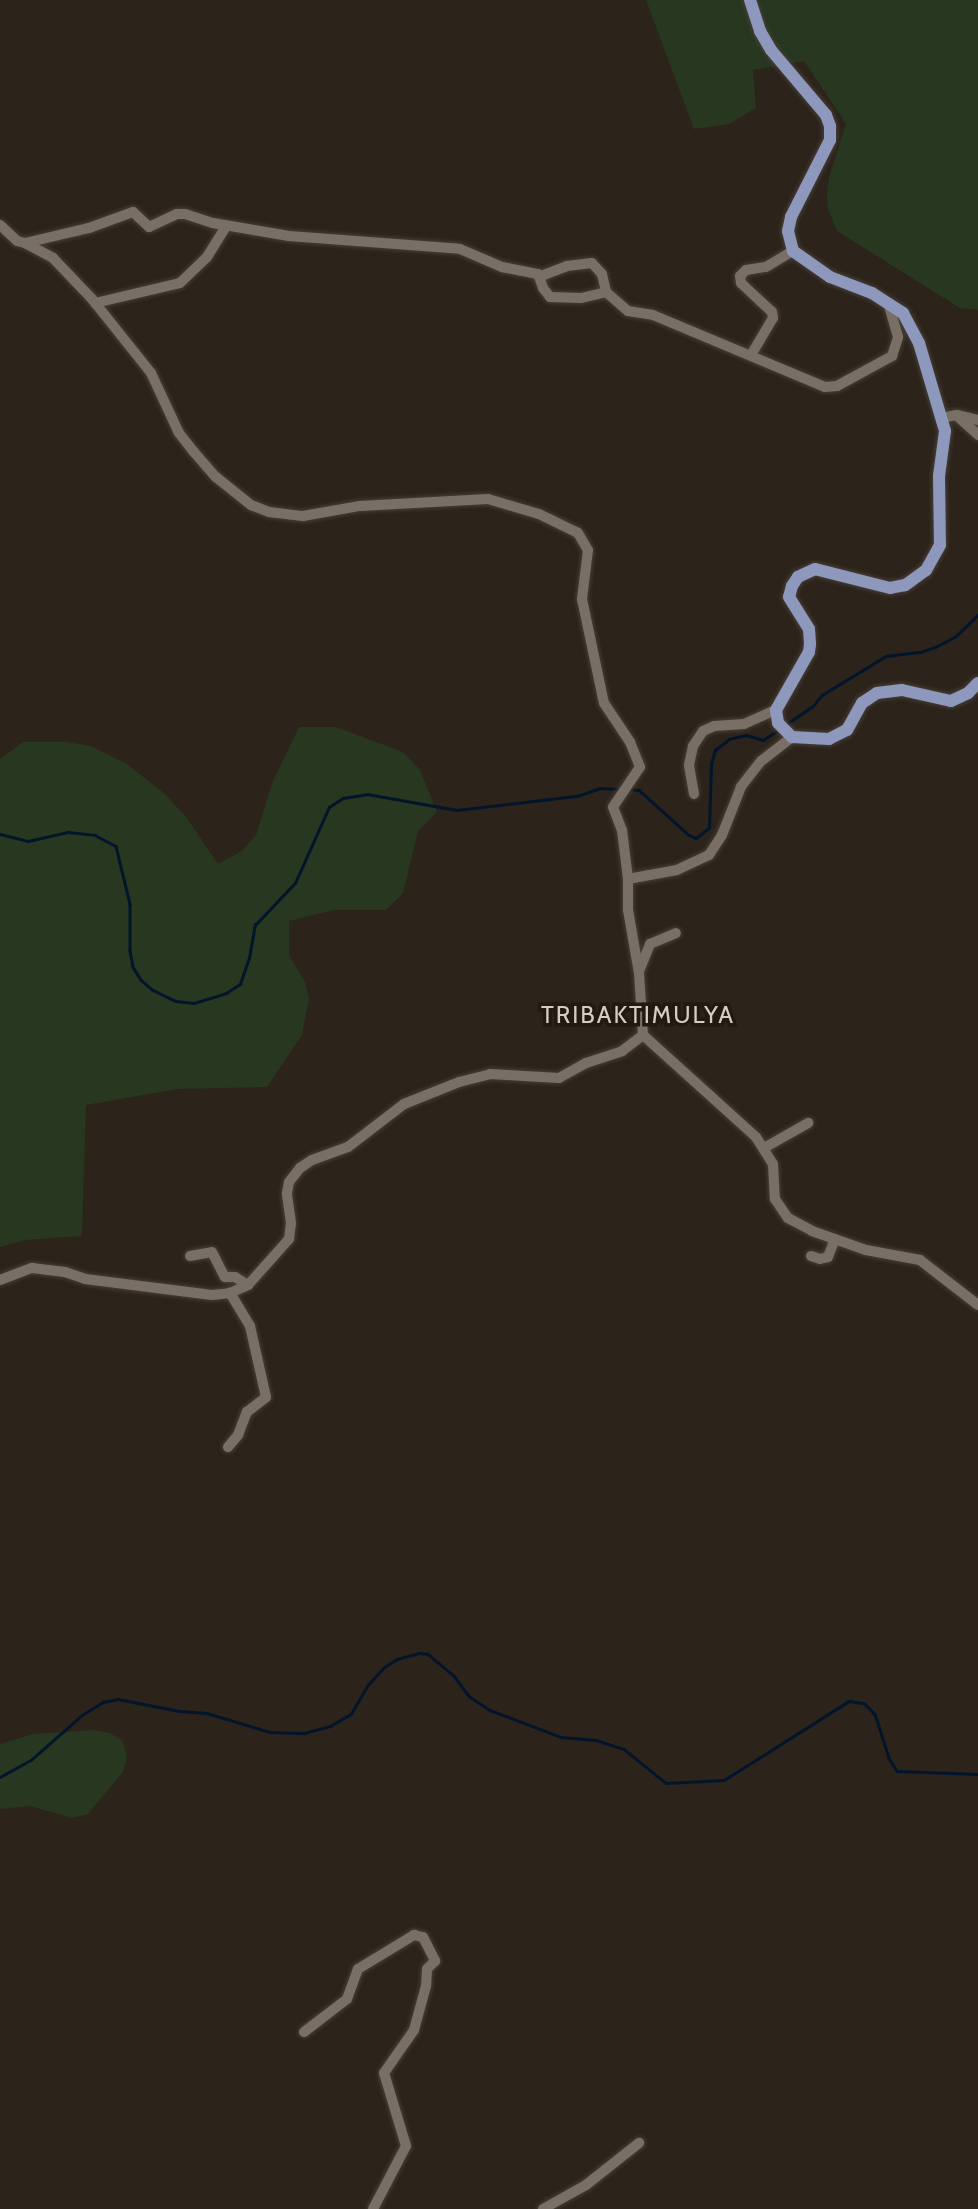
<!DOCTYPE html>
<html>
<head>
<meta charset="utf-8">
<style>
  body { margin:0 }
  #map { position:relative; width:978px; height:2209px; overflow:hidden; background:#2c231a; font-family:Cabin,sans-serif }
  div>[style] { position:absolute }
  .green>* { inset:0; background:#273720 }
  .stream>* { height:2.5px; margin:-1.25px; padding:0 1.25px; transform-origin:1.25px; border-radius:1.25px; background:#02152b }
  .roads { filter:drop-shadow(0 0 2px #463f38) drop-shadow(0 0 2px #463f38) }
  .minor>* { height:10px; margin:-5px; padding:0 5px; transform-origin:5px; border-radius:5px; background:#796f64 }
  .major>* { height:12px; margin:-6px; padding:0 6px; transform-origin:6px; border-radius:6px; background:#8d98bc }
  span { translate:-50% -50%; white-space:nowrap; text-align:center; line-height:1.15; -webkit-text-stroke:7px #221a11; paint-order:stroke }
  .quarter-label { font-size:24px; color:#d7ccc0; letter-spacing:2px }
</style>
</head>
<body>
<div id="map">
  <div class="green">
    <i style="clip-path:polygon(646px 0,978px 0,978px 310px,960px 308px,837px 231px,828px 209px,827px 193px,829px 177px,846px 124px,804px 61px,753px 70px,756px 108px,729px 124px,694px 129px)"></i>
    <i style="clip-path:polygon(299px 727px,336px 727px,403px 752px,420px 770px,437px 812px,418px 831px,403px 893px,386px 910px,334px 910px,289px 921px,289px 955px,305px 982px,309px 998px,302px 1035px,267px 1087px,178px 1089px,86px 1105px,82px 1236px,25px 1240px,0 1247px,0 759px,23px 742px,67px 742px,91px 746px,127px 764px,165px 794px,187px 818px,218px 864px,242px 851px,256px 835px,273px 781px)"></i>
    <i style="clip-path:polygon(94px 1730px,110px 1733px,123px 1741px,127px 1757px,123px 1772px,88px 1814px,72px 1818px,30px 1806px,0 1809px,0 1744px,33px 1734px)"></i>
  </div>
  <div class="stream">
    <i style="left:785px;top:725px;width:32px;rotate:-34deg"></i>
    <i style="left:812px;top:707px;width:16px;rotate:-50deg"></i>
    <i style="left:822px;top:695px;width:75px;rotate:-31.4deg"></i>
    <i style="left:886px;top:656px;width:34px;rotate:-7deg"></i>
    <i style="left:920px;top:652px;width:16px;rotate:-18deg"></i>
    <i style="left:935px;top:647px;width:22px;rotate:-27deg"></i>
    <i style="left:955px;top:637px;width:32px;rotate:-44deg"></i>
    <i style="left:628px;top:789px;width:11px;rotate:5deg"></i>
    <i style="left:639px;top:790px;width:67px;rotate:42deg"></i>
    <i style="left:689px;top:835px;width:8px;rotate:23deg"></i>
    <i style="left:696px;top:838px;width:16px;rotate:-38deg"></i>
    <i style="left:709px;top:828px;width:64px;rotate:-88.2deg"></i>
    <i style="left:711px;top:764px;width:15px;rotate:-74deg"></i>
    <i style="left:715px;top:750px;width:18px;rotate:-38deg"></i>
    <i style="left:729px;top:739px;width:17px;rotate:-13deg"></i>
    <i style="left:746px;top:735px;width:18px;rotate:16deg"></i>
    <i style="left:763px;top:740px;width:20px;rotate:-33deg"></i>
    <i style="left:0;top:834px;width:29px;rotate:14deg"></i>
    <i style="left:28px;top:841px;width:41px;rotate:-12.7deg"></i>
    <i style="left:68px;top:832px;width:27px;rotate:6deg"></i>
    <i style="left:95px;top:835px;width:24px;rotate:28deg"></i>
    <i style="left:116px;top:846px;width:60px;rotate:76.4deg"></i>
    <i style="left:130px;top:904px;width:47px;rotate:90deg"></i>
    <i style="left:130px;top:951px;width:16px;rotate:79deg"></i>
    <i style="left:133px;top:967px;width:15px;rotate:58deg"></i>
    <i style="left:141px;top:980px;width:16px;rotate:40deg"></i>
    <i style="left:153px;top:990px;width:25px;rotate:26deg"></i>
    <i style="left:176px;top:1001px;width:18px;rotate:6deg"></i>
    <i style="left:194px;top:1003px;width:34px;rotate:-17deg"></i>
    <i style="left:226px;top:993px;width:17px;rotate:-33deg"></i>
    <i style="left:240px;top:984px;width:28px;rotate:-71deg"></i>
    <i style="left:249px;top:958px;width:34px;rotate:-80deg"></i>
    <i style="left:255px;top:925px;width:58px;rotate:-46.4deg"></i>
    <i style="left:295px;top:883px;width:83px;rotate:-65.9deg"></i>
    <i style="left:329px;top:807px;width:17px;rotate:-33deg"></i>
    <i style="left:343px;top:798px;width:24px;rotate:-9deg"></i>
    <i style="left:367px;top:794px;width:91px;rotate:10.1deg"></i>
    <i style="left:457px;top:810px;width:121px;rotate:-6.7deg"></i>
    <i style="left:577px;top:796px;width:24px;rotate:-19deg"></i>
    <i style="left:600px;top:788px;width:21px;rotate:3deg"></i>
    <i style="left:0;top:1777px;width:35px;rotate:-29deg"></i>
    <i style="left:31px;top:1760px;width:68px;rotate:-41.4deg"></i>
    <i style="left:82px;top:1715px;width:25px;rotate:-32deg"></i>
    <i style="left:103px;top:1702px;width:15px;rotate:-11deg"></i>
    <i style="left:118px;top:1699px;width:62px;rotate:11.1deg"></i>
    <i style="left:179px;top:1711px;width:28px;rotate:4deg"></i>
    <i style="left:207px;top:1713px;width:66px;rotate:16.8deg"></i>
    <i style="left:270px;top:1732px;width:34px;rotate:2deg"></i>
    <i style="left:304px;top:1733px;width:27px;rotate:-15deg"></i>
    <i style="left:330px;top:1726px;width:24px;rotate:-30deg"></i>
    <i style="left:351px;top:1714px;width:32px;rotate:-60deg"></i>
    <i style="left:367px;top:1686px;width:24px;rotate:-48deg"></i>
    <i style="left:383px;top:1668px;width:17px;rotate:-33deg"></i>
    <i style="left:397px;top:1659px;width:24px;rotate:-15deg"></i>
    <i style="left:420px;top:1653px;width:8px;rotate:7deg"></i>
    <i style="left:428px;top:1654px;width:34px;rotate:40deg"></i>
    <i style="left:454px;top:1676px;width:25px;rotate:53deg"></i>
    <i style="left:469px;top:1696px;width:25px;rotate:34deg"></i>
    <i style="left:490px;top:1710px;width:76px;rotate:20.8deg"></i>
    <i style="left:561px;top:1737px;width:35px;rotate:5deg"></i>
    <i style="left:596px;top:1740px;width:29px;rotate:18deg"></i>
    <i style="left:624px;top:1749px;width:54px;rotate:39deg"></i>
    <i style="left:666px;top:1783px;width:58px;rotate:-3deg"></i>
    <i style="left:724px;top:1780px;width:148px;rotate:-32.3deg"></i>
    <i style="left:849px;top:1701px;width:15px;rotate:8deg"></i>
    <i style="left:864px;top:1703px;width:16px;rotate:45deg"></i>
    <i style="left:875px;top:1714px;width:46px;rotate:72.3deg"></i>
    <i style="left:889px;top:1758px;width:15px;rotate:58deg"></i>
    <i style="left:897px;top:1771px;width:81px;rotate:2.1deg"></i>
  </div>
  <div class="roads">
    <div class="minor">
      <i style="left:0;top:225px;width:23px;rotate:43deg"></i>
      <i style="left:17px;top:241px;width:8px;rotate:14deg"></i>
      <i style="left:25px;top:243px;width:66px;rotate:-13.2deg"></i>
      <i style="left:89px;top:228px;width:47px;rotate:-20deg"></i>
      <i style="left:133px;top:212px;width:22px;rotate:43deg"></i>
      <i style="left:149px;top:227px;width:31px;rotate:-25deg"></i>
      <i style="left:177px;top:214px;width:8px"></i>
      <i style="left:185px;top:214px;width:29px;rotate:18deg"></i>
      <i style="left:213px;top:223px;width:77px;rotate:9.7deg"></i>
      <i style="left:289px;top:236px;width:171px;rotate:4.3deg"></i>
      <i style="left:460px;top:249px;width:46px;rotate:23.2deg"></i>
      <i style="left:502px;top:267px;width:37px;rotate:11deg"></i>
      <i style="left:538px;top:274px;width:15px;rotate:70deg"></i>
      <i style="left:543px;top:288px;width:11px;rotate:52deg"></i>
      <i style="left:550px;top:297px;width:31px;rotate:2deg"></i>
      <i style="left:581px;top:298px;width:26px;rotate:-13deg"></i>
      <i style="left:606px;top:292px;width:29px;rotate:41deg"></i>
      <i style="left:628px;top:311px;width:25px;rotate:9deg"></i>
      <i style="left:653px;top:315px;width:186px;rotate:22.7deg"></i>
      <i style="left:825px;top:387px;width:12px;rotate:-5deg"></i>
      <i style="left:837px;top:386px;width:63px;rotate:-28.6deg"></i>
      <i style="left:892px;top:356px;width:20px;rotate:-72deg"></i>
      <i style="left:898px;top:337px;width:36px;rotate:-106deg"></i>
      <i style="left:25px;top:243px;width:32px;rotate:28deg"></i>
      <i style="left:53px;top:258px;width:57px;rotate:46.4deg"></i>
      <i style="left:92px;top:299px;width:95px;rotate:51.4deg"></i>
      <i style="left:151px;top:373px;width:66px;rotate:65deg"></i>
      <i style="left:179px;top:433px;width:24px;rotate:52deg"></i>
      <i style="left:194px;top:452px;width:33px;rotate:49deg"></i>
      <i style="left:216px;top:477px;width:45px;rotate:38.7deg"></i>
      <i style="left:251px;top:505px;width:19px;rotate:21deg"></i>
      <i style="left:269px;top:512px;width:34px;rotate:7deg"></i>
      <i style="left:303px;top:516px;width:58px;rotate:-10deg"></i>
      <i style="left:360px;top:506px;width:128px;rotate:-3.1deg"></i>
      <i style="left:488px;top:499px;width:53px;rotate:16.4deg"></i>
      <i style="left:539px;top:514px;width:43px;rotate:26deg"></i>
      <i style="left:578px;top:533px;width:20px;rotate:60deg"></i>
      <i style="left:588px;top:550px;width:49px;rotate:97deg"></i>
      <i style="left:582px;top:599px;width:106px;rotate:78.1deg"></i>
      <i style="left:604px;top:703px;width:47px;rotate:56.3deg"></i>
      <i style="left:630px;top:742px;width:27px;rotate:68deg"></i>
      <i style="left:640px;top:767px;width:48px;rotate:124deg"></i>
      <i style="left:613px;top:807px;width:25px;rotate:69deg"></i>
      <i style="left:622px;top:830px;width:49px;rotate:83deg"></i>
      <i style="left:541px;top:276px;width:28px;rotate:-21deg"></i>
      <i style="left:567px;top:266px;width:25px;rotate:-7deg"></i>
      <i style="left:592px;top:263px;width:15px;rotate:48deg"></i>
      <i style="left:602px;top:274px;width:18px;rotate:77deg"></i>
      <i style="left:95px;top:303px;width:87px;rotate:-13.2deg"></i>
      <i style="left:180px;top:283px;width:37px;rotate:-44deg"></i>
      <i style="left:207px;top:257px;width:36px;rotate:-58deg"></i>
      <i style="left:751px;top:355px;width:43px;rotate:-59.3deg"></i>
      <i style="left:773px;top:318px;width:6px;rotate:-99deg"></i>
      <i style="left:772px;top:312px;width:42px;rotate:-136.9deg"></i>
      <i style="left:741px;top:283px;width:7px;rotate:-98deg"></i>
      <i style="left:740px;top:276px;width:8px;rotate:-45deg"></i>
      <i style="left:746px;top:270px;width:20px;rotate:-9deg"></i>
      <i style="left:766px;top:267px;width:31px;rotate:-31deg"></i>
      <i style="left:958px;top:415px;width:21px;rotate:14deg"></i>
      <i style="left:941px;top:418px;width:15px;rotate:-11deg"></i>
      <i style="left:956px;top:415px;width:30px;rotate:42deg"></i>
      <i style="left:792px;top:737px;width:39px;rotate:142deg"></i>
      <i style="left:761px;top:761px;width:33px;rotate:128deg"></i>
      <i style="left:741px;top:787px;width:52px;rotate:111.6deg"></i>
      <i style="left:722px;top:835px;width:24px;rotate:123deg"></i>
      <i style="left:709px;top:855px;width:35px;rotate:155deg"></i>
      <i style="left:677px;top:870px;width:50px;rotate:169.6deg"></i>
      <i style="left:628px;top:879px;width:31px;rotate:90deg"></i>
      <i style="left:628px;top:910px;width:64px;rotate:80.1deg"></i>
      <i style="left:639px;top:973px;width:62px;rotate:86.3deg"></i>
      <i style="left:643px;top:1035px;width:152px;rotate:42.1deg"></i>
      <i style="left:756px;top:1137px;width:32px;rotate:58deg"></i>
      <i style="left:773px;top:1164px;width:35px;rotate:87deg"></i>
      <i style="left:775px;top:1199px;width:23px;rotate:56deg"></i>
      <i style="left:788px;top:1218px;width:27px;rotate:28deg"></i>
      <i style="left:812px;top:1231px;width:57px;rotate:19.4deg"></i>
      <i style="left:866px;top:1250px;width:55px;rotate:10.5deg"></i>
      <i style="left:920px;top:1260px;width:73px;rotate:37.8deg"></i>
      <i style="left:694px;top:794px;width:29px;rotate:-100deg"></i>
      <i style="left:689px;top:765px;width:19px;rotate:-78deg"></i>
      <i style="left:693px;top:746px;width:18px;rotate:-56deg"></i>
      <i style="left:703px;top:731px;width:12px;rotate:-24deg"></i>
      <i style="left:714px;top:726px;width:30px;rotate:-4deg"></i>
      <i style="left:744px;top:724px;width:35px;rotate:-24deg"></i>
      <i style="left:640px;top:969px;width:27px;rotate:-68deg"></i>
      <i style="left:650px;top:944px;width:28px;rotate:-23deg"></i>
      <i style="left:764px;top:1148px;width:51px;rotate:-29.6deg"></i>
      <i style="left:190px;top:1256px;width:22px;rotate:-10deg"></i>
      <i style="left:212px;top:1252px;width:28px;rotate:63deg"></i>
      <i style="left:225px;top:1277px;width:10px"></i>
      <i style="left:235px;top:1277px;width:15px;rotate:32deg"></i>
      <i style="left:811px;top:1256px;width:9px;rotate:18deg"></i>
      <i style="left:820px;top:1259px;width:8px;rotate:-14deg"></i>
      <i style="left:828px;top:1257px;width:19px;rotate:-69deg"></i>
      <i style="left:0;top:1280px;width:34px;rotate:-21deg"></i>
      <i style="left:32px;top:1268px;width:33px;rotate:7deg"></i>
      <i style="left:65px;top:1272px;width:21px;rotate:19deg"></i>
      <i style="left:85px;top:1279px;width:128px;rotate:7.2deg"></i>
      <i style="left:212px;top:1295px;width:18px;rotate:-6deg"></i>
      <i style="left:230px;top:1293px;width:20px;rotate:-24deg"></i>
      <i style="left:248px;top:1285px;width:62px;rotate:-48.3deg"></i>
      <i style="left:289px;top:1239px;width:16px;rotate:-83deg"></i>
      <i style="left:291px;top:1223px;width:30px;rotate:-98deg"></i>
      <i style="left:287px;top:1193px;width:11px;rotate:-80deg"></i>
      <i style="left:289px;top:1182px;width:18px;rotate:-52deg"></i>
      <i style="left:300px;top:1168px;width:14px;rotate:-34deg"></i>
      <i style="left:312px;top:1160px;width:38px;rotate:-20deg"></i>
      <i style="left:348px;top:1147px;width:71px;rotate:-37.5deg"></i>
      <i style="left:404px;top:1104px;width:59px;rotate:-21.8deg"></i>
      <i style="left:459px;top:1082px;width:32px;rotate:-14deg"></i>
      <i style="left:490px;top:1074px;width:69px;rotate:3.3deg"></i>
      <i style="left:559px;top:1078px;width:31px;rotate:-29deg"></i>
      <i style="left:586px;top:1063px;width:38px;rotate:-18deg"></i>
      <i style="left:622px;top:1051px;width:26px;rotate:-37deg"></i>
      <i style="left:228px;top:1447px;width:16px;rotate:-50deg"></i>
      <i style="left:238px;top:1435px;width:25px;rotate:-69deg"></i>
      <i style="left:247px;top:1412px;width:24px;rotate:-38deg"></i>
      <i style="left:266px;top:1397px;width:73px;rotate:-102.7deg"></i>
      <i style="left:250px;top:1326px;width:39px;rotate:-121deg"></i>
      <i style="left:304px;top:2032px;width:54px;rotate:-37.5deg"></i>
      <i style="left:347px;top:1999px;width:32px;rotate:-70deg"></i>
      <i style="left:358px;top:1969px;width:66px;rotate:-31.3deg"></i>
      <i style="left:414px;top:1935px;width:9px;rotate:13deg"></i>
      <i style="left:423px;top:1937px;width:27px;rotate:63deg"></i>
      <i style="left:435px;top:1961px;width:11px;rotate:135deg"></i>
      <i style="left:427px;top:1969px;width:17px;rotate:93deg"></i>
      <i style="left:426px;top:1986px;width:46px;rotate:105.3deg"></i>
      <i style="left:414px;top:2030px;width:52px;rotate:124.9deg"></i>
      <i style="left:384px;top:2073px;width:76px;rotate:73.2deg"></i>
      <i style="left:406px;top:2146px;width:71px;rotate:117.6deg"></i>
      <i style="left:543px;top:2209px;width:49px;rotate:-29.2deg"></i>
      <i style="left:586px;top:2185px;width:68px;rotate:-38.4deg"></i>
    </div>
    <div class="major">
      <i style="left:750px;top:0;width:33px;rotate:72deg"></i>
      <i style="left:760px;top:31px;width:22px;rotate:60deg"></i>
      <i style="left:771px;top:50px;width:85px;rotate:49.8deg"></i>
      <i style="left:826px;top:115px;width:12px;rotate:70deg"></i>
      <i style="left:830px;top:126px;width:14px;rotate:90deg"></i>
      <i style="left:830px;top:140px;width:86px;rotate:116.9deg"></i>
      <i style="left:791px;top:217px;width:14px;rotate:102deg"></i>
      <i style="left:788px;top:231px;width:21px;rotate:76deg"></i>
      <i style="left:793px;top:251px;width:45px;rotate:35.1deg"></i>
      <i style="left:830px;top:277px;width:45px;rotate:20.9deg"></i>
      <i style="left:872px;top:293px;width:37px;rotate:33deg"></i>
      <i style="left:903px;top:313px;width:34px;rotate:62deg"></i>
      <i style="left:919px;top:343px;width:92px;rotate:73.5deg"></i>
      <i style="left:945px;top:431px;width:45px;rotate:97.6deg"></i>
      <i style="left:939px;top:476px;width:69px;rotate:89.2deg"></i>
      <i style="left:940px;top:545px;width:29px;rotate:119deg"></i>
      <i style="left:926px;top:570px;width:26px;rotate:144deg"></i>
      <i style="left:905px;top:585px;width:15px;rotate:169deg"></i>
      <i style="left:890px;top:588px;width:77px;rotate:-165.8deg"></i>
      <i style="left:815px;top:569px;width:19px;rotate:155deg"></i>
      <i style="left:798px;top:577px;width:11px;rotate:124deg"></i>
      <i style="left:792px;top:586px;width:11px;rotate:105deg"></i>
      <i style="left:789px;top:597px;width:38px;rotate:58deg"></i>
      <i style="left:809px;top:629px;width:15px;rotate:86deg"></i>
      <i style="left:810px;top:644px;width:8px;rotate:97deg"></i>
      <i style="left:809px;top:652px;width:67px;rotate:119.6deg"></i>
      <i style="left:776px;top:710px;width:13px;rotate:81deg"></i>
      <i style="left:778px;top:723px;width:20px;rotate:45deg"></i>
      <i style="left:792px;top:737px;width:37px;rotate:3deg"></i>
      <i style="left:829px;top:739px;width:20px;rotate:-27deg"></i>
      <i style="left:847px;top:730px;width:31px;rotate:-61deg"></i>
      <i style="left:862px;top:703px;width:18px;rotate:-34deg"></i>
      <i style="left:877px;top:693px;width:25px;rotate:-7deg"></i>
      <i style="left:902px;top:690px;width:50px;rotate:12.7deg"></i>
      <i style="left:951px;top:701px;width:19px;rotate:-25deg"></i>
      <i style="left:968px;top:693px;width:14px;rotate:-45deg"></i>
    </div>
  </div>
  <div class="quarter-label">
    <span style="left:638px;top:1015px">TRIBAKTIMULYA</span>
  </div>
</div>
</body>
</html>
